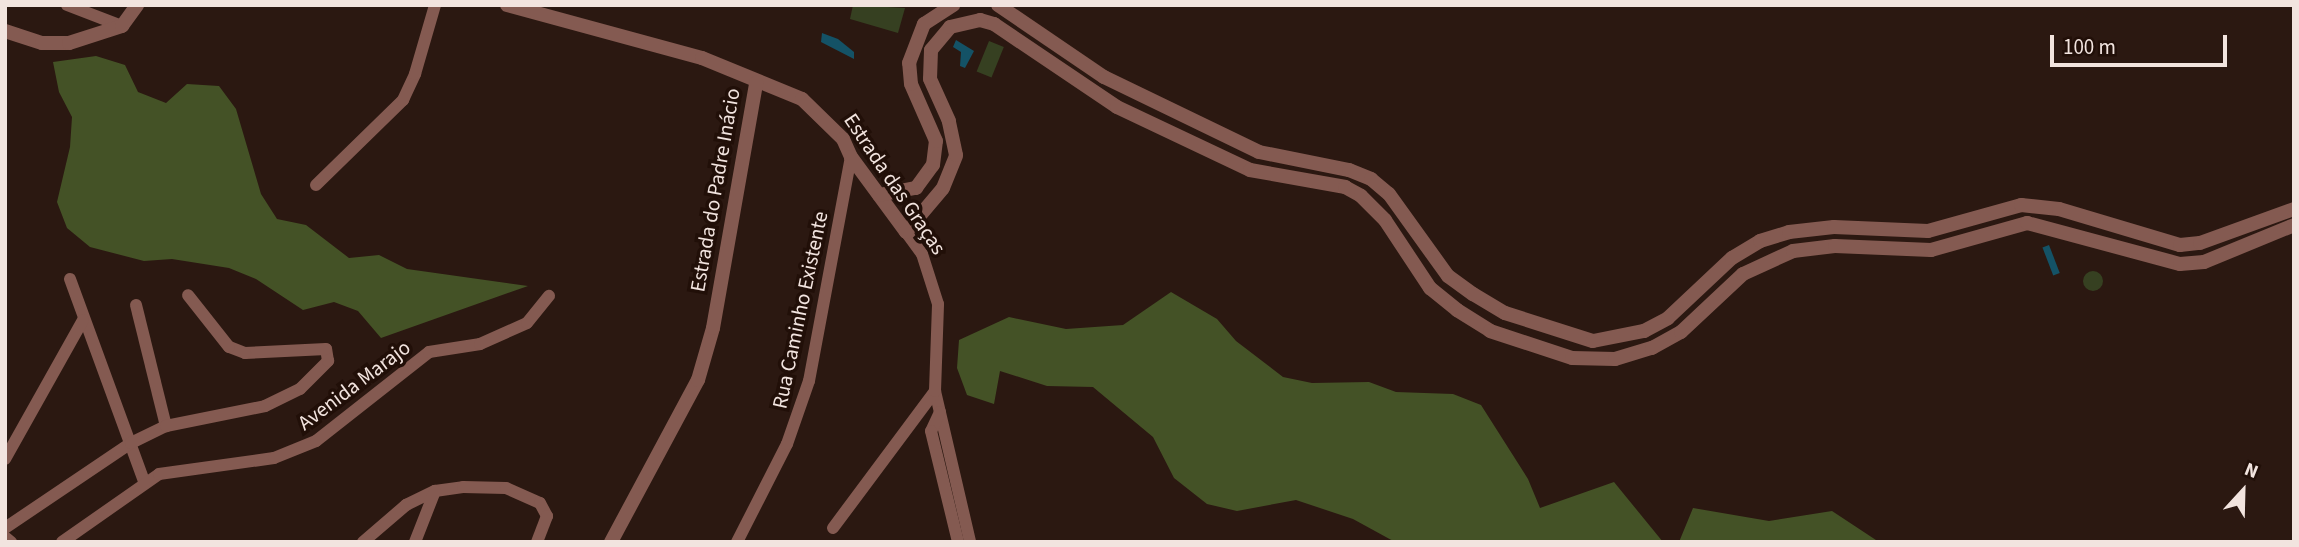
<!DOCTYPE html>
<html>
<head>
<meta charset="utf-8">
<style>
  body { margin:0 }
  #map { position:relative; width:2299px; height:547px; overflow:hidden; background:#2b1811; font-family:"Source Sans 3",sans-serif }
  div>[style] { position:absolute }
  .green>* { inset:0; background:#364021; transform-origin:0 0 }
  .round { border-radius:50% }
  .forest>* { inset:0; background:#445226 }
  .water>* { inset:0; background:#145266; transform-origin:0 0 }
  .minor>* { height:12px; margin:-6px; padding:0 6px; transform-origin:6px; border-radius:6px; background:#845a51 }
  .tertiary>* { height:14px; margin:-7px; padding:0 7px; transform-origin:7px; border-radius:7px; background:#845a51 }
  span { translate:-50% -50%; white-space:nowrap; text-align:center; line-height:1.15; -webkit-text-stroke:7px #210f08; paint-order:stroke }
  .street-label { font-size:21px; color:#f2e4df }
  .frame { position:absolute; inset:0; border:7px solid #f2e4df; pointer-events:none }
  .north { position:absolute; left:2208px; top:456px; width:70px; height:70px; -webkit-text-stroke:5px #210f08; paint-order:stroke; rotate:22deg; font-size:19px; font-weight:700; line-height:28px; text-align:center; color:#f2e4df }
  .north::after { content:''; display:block; margin:auto; width:24px; height:32px; background:#f2e4df; clip-path:polygon(50% 0,100% 100%,50% 72%,0 100%) }
  .scale { position:absolute; left:2050px; top:35px; width:177px; height:32px; box-sizing:border-box; border:4px solid #f2e4df; border-top:0; padding-left:9px; font-size:21px; line-height:24px; white-space:nowrap; color:#f2e4df; -webkit-text-stroke:5px #210f08; paint-order:stroke }
</style>
</head>
<body>
<div id="map">
  <div class="green">
    <i style="clip-path:polygon(853px 5px,905px 8px,898px 33px,850px 19px)"></i>
    <i style="left:989px;top:41px;width:16px;height:33px;rotate:22deg"></i>
    <i class="round" style="left:2083px;top:271px;width:20px;height:20px"></i>
  </div>
  <div class="forest">
    <i style="clip-path:polygon(96px 56px,125px 65px,138px 92px,166px 103px,187px 84px,219px 86px,236px 109px,261px 194px,277px 219px,306px 225px,349px 258px,379px 255px,407px 269px,528px 286px,381px 338px,358px 311px,334px 302px,303px 310px,256px 279px,229px 268px,172px 259px,144px 261px,90px 247px,67px 228px,57px 202px,70px 147px,72px 117px,59px 92px,53px 62px)"></i>
    <i style="clip-path:polygon(1171px 292px,1217px 319px,1236px 341px,1283px 377px,1312px 383px,1369px 382px,1396px 392px,1453px 394px,1481px 405px,1528px 479px,1540px 508px,1614px 482px,1663px 542px,1395px 542px,1353px 519px,1296px 500px,1237px 511px,1207px 504px,1174px 478px,1153px 437px,1093px 387px,1047px 386px,1000px 371px,994px 404px,967px 395px,957px 368px,959px 340px,1009px 317px,1066px 329px,1123px 325px)"></i>
    <i style="clip-path:polygon(1693px 508px,1769px 521px,1832px 511px,1879px 542px,1679px 542px)"></i>
  </div>
  <div class="water">
    <i style="clip-path:polygon(822px 33px,838px 39px,854px 52px,854px 59px,821px 42px)"></i>
    <i style="clip-path:polygon(956px 40px,974px 51px,965px 68px,960px 66px,961px 52px,953px 47px)"></i>
    <i style="left:2049px;top:245px;width:30px;height:7px;rotate:69deg"></i>
  </div>
  <div class="minor">
    <i style="left:67px;top:5px;width:59px;rotate:20.9deg"></i>
    <i style="left:316px;top:185px;width:122px;rotate:-44.3deg"></i>
    <i style="left:403px;top:100px;width:29px;rotate:-65deg"></i>
    <i style="left:415px;top:74px;width:72px;rotate:-73.8deg"></i>
    <i style="left:70px;top:279px;width:215px;rotate:69.9deg"></i>
    <i style="left:136px;top:305px;width:125px;rotate:76.1deg"></i>
    <i style="left:935px;top:391px;width:155px;rotate:76.9deg"></i>
    <i style="left:940px;top:412px;width:21px;rotate:115deg"></i>
    <i style="left:931px;top:431px;width:114px;rotate:76.3deg"></i>
    <i style="left:5px;top:459px;width:159px;rotate:-60.7deg"></i>
    <i style="left:5px;top:528px;width:152px;rotate:-34deg"></i>
    <i style="left:131px;top:443px;width:39px;rotate:-26deg"></i>
    <i style="left:166px;top:426px;width:101px;rotate:-11.4deg"></i>
    <i style="left:265px;top:406px;width:39px;rotate:-26deg"></i>
    <i style="left:300px;top:389px;width:40px;rotate:-45deg"></i>
    <i style="left:328px;top:361px;width:12px;rotate:-99deg"></i>
    <i style="left:326px;top:349px;width:81px;rotate:177.2deg"></i>
    <i style="left:245px;top:353px;width:17px;rotate:-159deg"></i>
    <i style="left:229px;top:347px;width:66px;rotate:-128.3deg"></i>
    <i style="left:833px;top:528px;width:171px;rotate:-53.3deg"></i>
    <i style="left:935px;top:391px;width:87px;rotate:-88deg"></i>
    <i style="left:938px;top:304px;width:52px;rotate:-107.7deg"></i>
    <i style="left:922px;top:254px;width:27px;rotate:-126deg"></i>
    <i style="left:5px;top:537px;width:8px;rotate:40deg"></i>
    <i style="left:62px;top:542px;width:118px;rotate:-35deg"></i>
    <i style="left:159px;top:474px;width:116px;rotate:-7.9deg"></i>
    <i style="left:274px;top:458px;width:45px;rotate:-22deg"></i>
    <i style="left:316px;top:441px;width:144px;rotate:-38.2deg"></i>
    <i style="left:429px;top:352px;width:52px;rotate:-8.9deg"></i>
    <i style="left:480px;top:344px;width:51px;rotate:-24.1deg"></i>
    <i style="left:527px;top:323px;width:35px;rotate:-51deg"></i>
    <i style="left:363px;top:542px;width:57px;rotate:-40.7deg"></i>
    <i style="left:406px;top:505px;width:32px;rotate:-26deg"></i>
    <i style="left:435px;top:491px;width:28px;rotate:-8deg"></i>
    <i style="left:463px;top:487px;width:43px;rotate:1.3deg"></i>
    <i style="left:506px;top:488px;width:37px;rotate:24deg"></i>
    <i style="left:540px;top:503px;width:15px;rotate:62deg"></i>
    <i style="left:547px;top:516px;width:28px;rotate:111deg"></i>
    <i style="left:415px;top:542px;width:55px;rotate:-68.6deg"></i>
    <i style="left:737px;top:542px;width:110px;rotate:-63deg"></i>
    <i style="left:787px;top:444px;width:67px;rotate:-70.8deg"></i>
    <i style="left:809px;top:381px;width:228px;rotate:-79.4deg"></i>
  </div>
  <div class="tertiary">
    <i style="left:507px;top:5px;width:202px;rotate:15.2deg"></i>
    <i style="left:702px;top:58px;width:108px;rotate:22.3deg"></i>
    <i style="left:802px;top:99px;width:57px;rotate:44.3deg"></i>
    <i style="left:843px;top:139px;width:20px;rotate:66deg"></i>
    <i style="left:851px;top:157px;width:93px;rotate:53.7deg"></i>
    <i style="left:906px;top:232px;width:57px;rotate:-49.9deg"></i>
    <i style="left:943px;top:188px;width:35px;rotate:-68deg"></i>
    <i style="left:956px;top:155px;width:35px;rotate:-102deg"></i>
    <i style="left:949px;top:121px;width:46px;rotate:-114.3deg"></i>
    <i style="left:930px;top:79px;width:29px;rotate:-88deg"></i>
    <i style="left:931px;top:50px;width:30px;rotate:-50deg"></i>
    <i style="left:950px;top:27px;width:31px;rotate:-13deg"></i>
    <i style="left:980px;top:20px;width:15px;rotate:16deg"></i>
    <i style="left:994px;top:24px;width:148px;rotate:34deg"></i>
    <i style="left:1117px;top:107px;width:147px;rotate:25.3deg"></i>
    <i style="left:1250px;top:170px;width:97px;rotate:10.1deg"></i>
    <i style="left:1345px;top:187px;width:18px;rotate:29deg"></i>
    <i style="left:1361px;top:196px;width:34px;rotate:45deg"></i>
    <i style="left:1385px;top:220px;width:82px;rotate:56.5deg"></i>
    <i style="left:1430px;top:288px;width:35px;rotate:39deg"></i>
    <i style="left:1457px;top:310px;width:39px;rotate:32deg"></i>
    <i style="left:1490px;top:331px;width:86px;rotate:18.2deg"></i>
    <i style="left:1572px;top:358px;width:43px;rotate:1.3deg"></i>
    <i style="left:1615px;top:359px;width:39px;rotate:-17deg"></i>
    <i style="left:1652px;top:348px;width:33px;rotate:-29deg"></i>
    <i style="left:1681px;top:332px;width:85px;rotate:-43.1deg"></i>
    <i style="left:1743px;top:274px;width:55px;rotate:-24.7deg"></i>
    <i style="left:1793px;top:251px;width:42px;rotate:-6.8deg"></i>
    <i style="left:1835px;top:246px;width:96px;rotate:2.4deg"></i>
    <i style="left:1931px;top:250px;width:100px;rotate:-15.7deg"></i>
    <i style="left:2027px;top:223px;width:158px;rotate:15deg"></i>
    <i style="left:2180px;top:264px;width:24px;rotate:-5deg"></i>
    <i style="left:2204px;top:262px;width:97px;rotate:-22.3deg"></i>
    <i style="left:998px;top:5px;width:128px;rotate:34.2deg"></i>
    <i style="left:1104px;top:77px;width:172px;rotate:25.8deg"></i>
    <i style="left:1259px;top:152px;width:92px;rotate:11.3deg"></i>
    <i style="left:1349px;top:170px;width:24px;rotate:22deg"></i>
    <i style="left:1371px;top:179px;width:23px;rotate:40deg"></i>
    <i style="left:1389px;top:194px;width:101px;rotate:54.3deg"></i>
    <i style="left:1448px;top:276px;width:31px;rotate:36deg"></i>
    <i style="left:1473px;top:294px;width:37px;rotate:31deg"></i>
    <i style="left:1505px;top:313px;width:92px;rotate:17.7deg"></i>
    <i style="left:1593px;top:341px;width:52px;rotate:-11.1deg"></i>
    <i style="left:1644px;top:331px;width:27px;rotate:-28deg"></i>
    <i style="left:1668px;top:318px;width:88px;rotate:-43.2deg"></i>
    <i style="left:1732px;top:258px;width:33px;rotate:-31deg"></i>
    <i style="left:1760px;top:241px;width:30px;rotate:-17deg"></i>
    <i style="left:1789px;top:232px;width:45px;rotate:-6.3deg"></i>
    <i style="left:1834px;top:227px;width:94px;rotate:2.4deg"></i>
    <i style="left:1928px;top:231px;width:97px;rotate:-15.6deg"></i>
    <i style="left:2021px;top:205px;width:38px;rotate:6deg"></i>
    <i style="left:2059px;top:209px;width:126px;rotate:16.6deg"></i>
    <i style="left:2180px;top:245px;width:20px;rotate:-6deg"></i>
    <i style="left:2200px;top:243px;width:100px;rotate:-19.9deg"></i>
    <i style="left:5px;top:31px;width:39px;rotate:18deg"></i>
    <i style="left:42px;top:43px;width:27px"></i>
    <i style="left:69px;top:43px;width:56px;rotate:-17.8deg"></i>
    <i style="left:122px;top:26px;width:26px;rotate:-54deg"></i>
    <i style="left:879px;top:195px;width:38px;rotate:-11deg"></i>
    <i style="left:916px;top:188px;width:29px;rotate:-54deg"></i>
    <i style="left:933px;top:165px;width:24px;rotate:-83deg"></i>
    <i style="left:936px;top:141px;width:62px;rotate:-113.7deg"></i>
    <i style="left:911px;top:84px;width:21px;rotate:-95deg"></i>
    <i style="left:909px;top:63px;width:42px;rotate:-69deg"></i>
    <i style="left:924px;top:24px;width:35px;rotate:-33deg"></i>
    <i style="left:611px;top:542px;width:184px;rotate:-61.8deg"></i>
    <i style="left:698px;top:380px;width:54px;rotate:-73.9deg"></i>
    <i style="left:713px;top:328px;width:249px;rotate:-80deg"></i>
  </div>
  <div class="street-label">
    <span style="left:895px;top:184px;rotate:56deg">Estrada das Graças</span>
    <span style="left:715px;top:190px;rotate:-80deg">Estrada do Padre Inácio</span>
    <span style="left:800px;top:310px;rotate:-78deg">Rua Caminho Existente</span>
    <span style="left:354px;top:385px;rotate:-37deg">Avenida Marajo</span>
  </div>
  <div class="frame"></div>
  <div class="north">N</div>
  <div class="scale">100 m</div>
</div>
</body>
</html>
